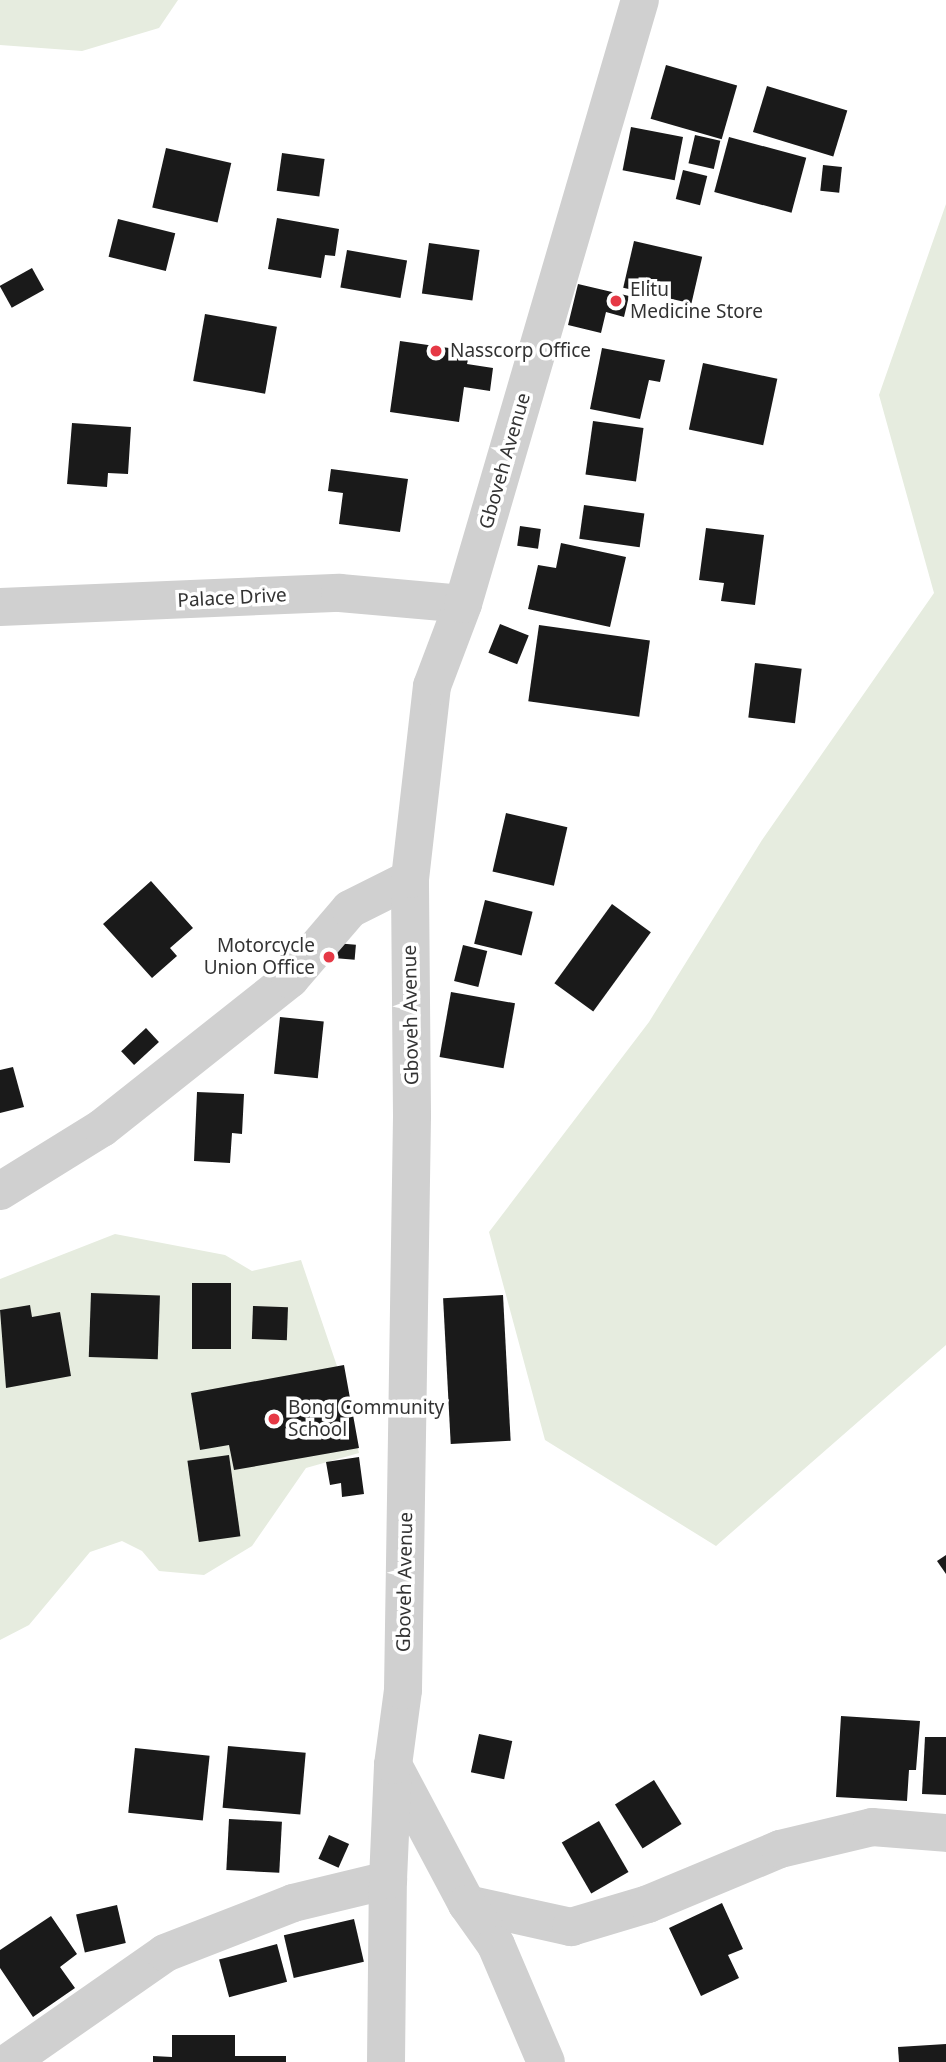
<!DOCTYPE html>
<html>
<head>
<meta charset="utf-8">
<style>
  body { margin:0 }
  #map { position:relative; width:946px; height:2062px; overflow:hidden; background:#fff; font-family:"Noto Sans",sans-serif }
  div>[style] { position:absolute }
  .green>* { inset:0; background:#e6ecdf }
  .building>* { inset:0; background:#1a1a1a; transform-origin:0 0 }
  .street>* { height:38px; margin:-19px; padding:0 19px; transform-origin:19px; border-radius:19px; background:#d0d0d0 }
  .dots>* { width:19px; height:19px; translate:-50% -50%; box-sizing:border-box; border:4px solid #fff; border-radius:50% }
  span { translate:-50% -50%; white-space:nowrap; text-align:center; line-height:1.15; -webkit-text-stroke:7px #fff; paint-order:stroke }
  .poi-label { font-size:19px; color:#333 }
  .left { translate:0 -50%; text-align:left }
  .right { translate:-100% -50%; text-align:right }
  .street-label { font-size:19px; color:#333 }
</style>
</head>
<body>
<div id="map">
  <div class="green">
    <i style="clip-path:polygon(0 0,178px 0,159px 28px,82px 51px,0 45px)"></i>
    <i style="clip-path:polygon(946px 204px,946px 1345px,716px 1546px,545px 1440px,489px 1232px,649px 1022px,762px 840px,934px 593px,879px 395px)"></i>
    <i style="clip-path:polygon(115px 1234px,225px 1255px,252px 1271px,301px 1260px,338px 1369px,359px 1453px,306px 1468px,252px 1546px,204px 1575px,159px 1571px,142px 1551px,122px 1541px,90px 1552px,29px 1625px,0 1640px,0 1279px)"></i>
  </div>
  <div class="building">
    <i style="left:666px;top:65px;width:74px;height:56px;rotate:16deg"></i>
    <i style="left:767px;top:86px;width:84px;height:48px;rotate:17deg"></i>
    <i style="left:631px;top:127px;width:53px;height:44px;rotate:11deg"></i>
    <i style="left:695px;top:135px;width:26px;height:29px;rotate:13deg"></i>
    <i style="left:729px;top:137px;width:80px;height:57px;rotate:15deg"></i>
    <i style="left:166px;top:148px;width:67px;height:61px;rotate:13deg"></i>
    <i style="left:282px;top:153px;width:43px;height:38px;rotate:8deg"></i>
    <i style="left:823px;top:165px;width:19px;height:26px;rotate:6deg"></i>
    <i style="left:683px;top:170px;width:25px;height:30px;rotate:14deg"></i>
    <i style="clip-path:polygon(277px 218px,339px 229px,335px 256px,325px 255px,321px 278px,268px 269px)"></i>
    <i style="left:118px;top:219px;width:59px;height:39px;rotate:14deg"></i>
    <i style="left:634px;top:241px;width:70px;height:48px;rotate:13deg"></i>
    <i style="left:429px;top:243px;width:51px;height:51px;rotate:8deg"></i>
    <i style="left:347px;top:250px;width:61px;height:38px;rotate:10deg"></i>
    <i style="left:32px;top:268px;width:25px;height:37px;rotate:61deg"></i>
    <i style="clip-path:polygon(578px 284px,629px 296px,624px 317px,606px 312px,601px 333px,568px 325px)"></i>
    <i style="left:205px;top:314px;width:73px;height:68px;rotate:10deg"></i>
    <i style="clip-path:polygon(400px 341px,470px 351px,467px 364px,493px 368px,490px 391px,464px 387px,459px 422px,390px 412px)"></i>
    <i style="clip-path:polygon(602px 348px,665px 360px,660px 382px,649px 380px,640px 419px,590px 409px)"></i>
    <i style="left:703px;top:363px;width:76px;height:68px;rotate:12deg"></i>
    <i style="left:593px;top:421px;width:51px;height:54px;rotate:8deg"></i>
    <i style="clip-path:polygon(72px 423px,131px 427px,128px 474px,108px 473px,107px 487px,67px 484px)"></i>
    <i style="clip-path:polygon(331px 469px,408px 479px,400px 532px,339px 524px,343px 493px,328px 491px)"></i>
    <i style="left:584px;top:505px;width:61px;height:34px;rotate:8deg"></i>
    <i style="left:520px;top:526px;width:21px;height:20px;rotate:8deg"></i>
    <i style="clip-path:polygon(706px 528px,764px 535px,755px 605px,721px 601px,724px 583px,699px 580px)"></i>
    <i style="clip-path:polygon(561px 543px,626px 557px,610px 627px,528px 609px,538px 565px,556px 568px)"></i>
    <i style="left:500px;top:624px;width:31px;height:31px;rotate:22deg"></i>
    <i style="left:539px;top:625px;width:112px;height:77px;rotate:8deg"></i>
    <i style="left:755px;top:663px;width:47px;height:55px;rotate:7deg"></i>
    <i style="left:506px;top:813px;width:63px;height:60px;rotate:13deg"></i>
    <i style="clip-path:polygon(151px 881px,193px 928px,170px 948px,177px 956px,152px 978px,103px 924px)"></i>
    <i style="left:485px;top:900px;width:49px;height:45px;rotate:14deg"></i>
    <i style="left:612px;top:904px;width:48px;height:98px;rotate:36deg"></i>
    <i style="left:335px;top:943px;width:21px;height:15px;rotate:5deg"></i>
    <i style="left:463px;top:945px;width:25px;height:37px;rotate:14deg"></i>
    <i style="left:451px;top:992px;width:65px;height:66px;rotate:10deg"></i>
    <i style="left:280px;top:1017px;width:44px;height:57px;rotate:6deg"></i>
    <i style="left:146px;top:1028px;width:19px;height:34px;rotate:47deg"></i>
    <i style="clip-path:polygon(13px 1067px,24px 1107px,0 1113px,0 1070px)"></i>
    <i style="clip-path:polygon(197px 1092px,244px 1094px,242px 1134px,232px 1133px,230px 1163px,194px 1161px)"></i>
    <i style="left:192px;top:1283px;width:39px;height:66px"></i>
    <i style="left:91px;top:1293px;width:69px;height:64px;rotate:2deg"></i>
    <i style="left:503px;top:1295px;width:146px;height:60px;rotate:87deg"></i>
    <i style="clip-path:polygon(30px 1305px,32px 1317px,60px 1312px,71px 1376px,6px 1388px,0 1310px)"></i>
    <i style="left:253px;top:1306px;width:35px;height:33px;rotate:2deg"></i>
    <i style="clip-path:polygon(344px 1365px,359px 1448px,234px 1470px,229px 1445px,200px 1450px,191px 1393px)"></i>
    <i style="left:229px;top:1455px;width:82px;height:42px;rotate:82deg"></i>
    <i style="clip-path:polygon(359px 1457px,364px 1494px,342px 1497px,341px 1483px,330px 1485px,326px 1462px)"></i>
    <i style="clip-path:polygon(946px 1555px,946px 1574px,937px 1561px)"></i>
    <i style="clip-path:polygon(841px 1716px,920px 1721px,916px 1770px,909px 1770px,907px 1801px,836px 1797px)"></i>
    <i style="left:479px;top:1734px;width:34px;height:39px;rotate:12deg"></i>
    <i style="clip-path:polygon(925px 1737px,946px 1737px,946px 1795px,922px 1794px)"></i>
    <i style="left:228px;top:1746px;width:78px;height:62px;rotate:5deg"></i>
    <i style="left:135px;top:1748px;width:75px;height:65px;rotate:6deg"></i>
    <i style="left:654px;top:1780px;width:52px;height:46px;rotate:58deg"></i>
    <i style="left:229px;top:1819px;width:53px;height:51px;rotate:3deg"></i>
    <i style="left:599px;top:1821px;width:59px;height:43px;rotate:60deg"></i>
    <i style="left:329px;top:1835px;width:22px;height:26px;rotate:24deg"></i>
    <i style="clip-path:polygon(722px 1903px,743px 1949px,728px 1955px,739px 1978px,701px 1996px,669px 1928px)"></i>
    <i style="left:117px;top:1905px;width:39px;height:42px;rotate:77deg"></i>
    <i style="clip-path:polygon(51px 1916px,77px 1954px,60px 1967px,75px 1988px,33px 2017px,0 1968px,0 1950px)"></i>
    <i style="left:354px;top:1919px;width:44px;height:72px;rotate:77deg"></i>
    <i style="left:277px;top:1944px;width:39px;height:60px;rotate:75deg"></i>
    <i style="clip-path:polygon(172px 2035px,235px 2035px,235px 2056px,286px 2056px,286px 2062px,153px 2062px,153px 2056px,172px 2057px)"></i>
    <i style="clip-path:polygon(946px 2044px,946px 2062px,899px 2062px,898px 2047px)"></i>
  </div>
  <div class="street">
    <i style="left:0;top:607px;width:340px;rotate:-2.4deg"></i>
    <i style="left:340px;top:593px;width:123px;rotate:5.1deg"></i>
    <i style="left:0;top:1191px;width:120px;rotate:-31.7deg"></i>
    <i style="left:102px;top:1128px;width:240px;rotate:-38.4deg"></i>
    <i style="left:290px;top:979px;width:92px;rotate:-49.4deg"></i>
    <i style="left:350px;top:909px;width:67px;rotate:-26.6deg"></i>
    <i style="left:393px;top:1765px;width:157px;rotate:62deg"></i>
    <i style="left:467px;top:1904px;width:107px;rotate:12.5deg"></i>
    <i style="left:571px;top:1927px;width:80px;rotate:-16.6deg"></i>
    <i style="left:648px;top:1904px;width:143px;rotate:-22.6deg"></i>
    <i style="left:780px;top:1849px;width:95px;rotate:-13.4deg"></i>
    <i style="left:872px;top:1827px;width:74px;rotate:4.6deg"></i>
    <i style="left:467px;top:1904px;width:50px;rotate:54.7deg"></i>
    <i style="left:496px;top:1945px;width:127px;rotate:66.9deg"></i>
    <i style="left:9px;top:2062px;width:190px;rotate:-34.9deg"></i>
    <i style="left:165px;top:1953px;width:137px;rotate:-21.3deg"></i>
    <i style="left:293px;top:1903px;width:98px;rotate:-13.6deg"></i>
    <i style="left:386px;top:2062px;width:182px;rotate:-89.4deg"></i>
    <i style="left:388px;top:1880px;width:115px;rotate:-87.5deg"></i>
    <i style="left:393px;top:1765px;width:76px;rotate:-82.4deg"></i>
    <i style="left:403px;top:1690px;width:575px;rotate:-89.1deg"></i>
    <i style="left:412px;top:1115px;width:236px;rotate:-90.5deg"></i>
    <i style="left:410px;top:879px;width:194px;rotate:-83.5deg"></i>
    <i style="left:432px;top:686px;width:88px;rotate:-69.3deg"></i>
    <i style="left:463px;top:604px;width:629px;rotate:-73.67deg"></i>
  </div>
  <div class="dots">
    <i style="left:616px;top:301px;background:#e63946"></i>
    <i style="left:436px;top:351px;background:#e63946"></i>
    <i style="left:329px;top:957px;background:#e63946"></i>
    <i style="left:274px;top:1419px;background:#e63946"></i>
  </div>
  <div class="poi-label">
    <span class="left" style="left:630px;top:301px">Elitu<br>Medicine Store</span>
    <span class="left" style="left:450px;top:351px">Nasscorp Office</span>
    <span class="right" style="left:315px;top:957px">Motorcycle<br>Union Office</span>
    <span class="left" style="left:288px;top:1419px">Bong Community<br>School</span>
  </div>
  <div class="street-label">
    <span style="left:505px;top:461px;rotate:-74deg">Gboveh Avenue</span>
    <span style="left:232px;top:598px;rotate:-3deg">Palace Drive</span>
    <span style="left:411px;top:1015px;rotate:-91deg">Gboveh Avenue</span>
    <span style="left:405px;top:1582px;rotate:-89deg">Gboveh Avenue</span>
  </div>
</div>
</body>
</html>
